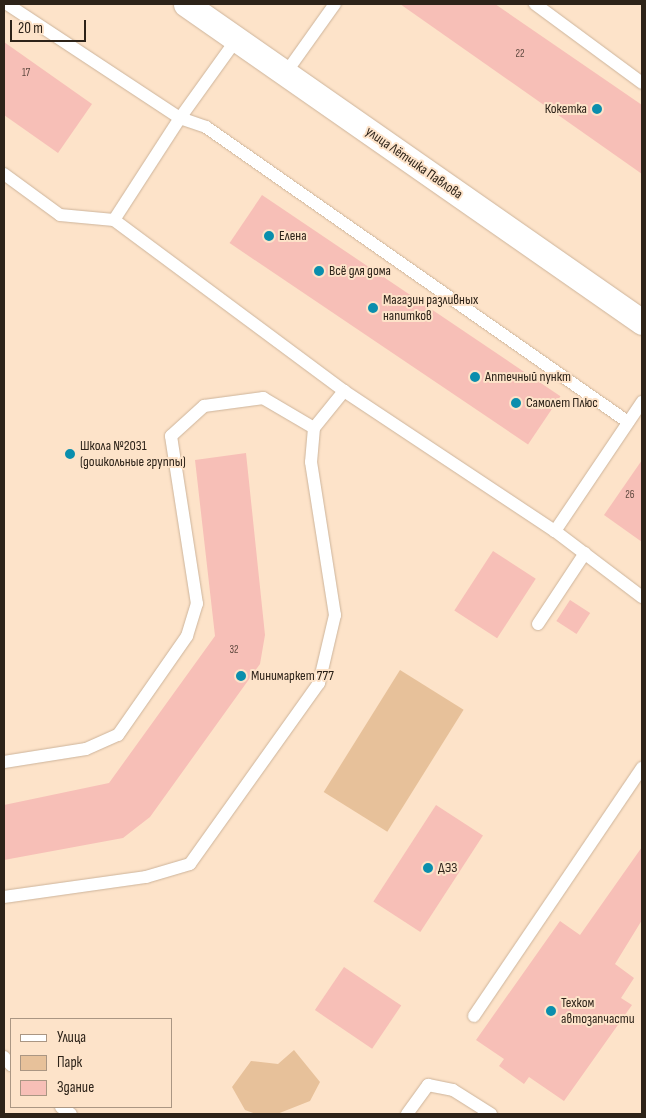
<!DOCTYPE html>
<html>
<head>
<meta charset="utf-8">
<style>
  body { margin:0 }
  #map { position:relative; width:646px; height:1118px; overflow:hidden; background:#fde3c9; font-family:"Sofia Sans Condensed",sans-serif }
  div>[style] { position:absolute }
  .green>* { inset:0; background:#e7c19a; transform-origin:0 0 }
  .building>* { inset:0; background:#f7bfb7; transform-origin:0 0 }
  .roads { filter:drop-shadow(0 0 1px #cdb49b) drop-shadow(0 0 1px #cdb49b) }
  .service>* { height:12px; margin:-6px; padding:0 6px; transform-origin:6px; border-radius:6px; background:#fff }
  .minor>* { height:25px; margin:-12.5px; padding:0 12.5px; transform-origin:12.5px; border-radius:12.5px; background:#fff }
  .dots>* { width:14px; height:14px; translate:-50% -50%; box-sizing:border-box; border:2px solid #fde3c9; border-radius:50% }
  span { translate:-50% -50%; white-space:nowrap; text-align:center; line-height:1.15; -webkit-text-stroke:4px #fde3c9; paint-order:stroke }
  .number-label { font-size:11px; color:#604a40 }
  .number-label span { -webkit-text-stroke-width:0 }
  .poi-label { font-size:14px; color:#2d2319 }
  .right { translate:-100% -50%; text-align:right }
  .left { translate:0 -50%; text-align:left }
  .street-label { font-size:14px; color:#2d2319 }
  .frame { position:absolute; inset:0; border:5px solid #2d2319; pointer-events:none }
  .legend { position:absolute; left:10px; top:1018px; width:162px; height:90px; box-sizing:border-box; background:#fde3c9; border:1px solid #aa9683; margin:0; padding:6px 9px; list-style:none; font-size:15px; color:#2d2319 }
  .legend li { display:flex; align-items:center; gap:10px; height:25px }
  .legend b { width:25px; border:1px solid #aa9683 }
  .scale { position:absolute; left:10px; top:20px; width:76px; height:22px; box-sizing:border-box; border:2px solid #2d2319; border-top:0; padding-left:6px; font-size:15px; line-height:18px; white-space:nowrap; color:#2d2319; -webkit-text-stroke:4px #fde3c9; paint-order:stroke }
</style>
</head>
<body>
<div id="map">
  <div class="green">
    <i style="left:400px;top:670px;width:75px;height:144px;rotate:32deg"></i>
    <i style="clip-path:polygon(294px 1050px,320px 1082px,310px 1101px,277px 1114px,256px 1114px,245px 1110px,232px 1087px,251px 1061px,278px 1064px)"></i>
  </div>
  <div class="building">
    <i style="clip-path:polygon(400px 4px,495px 4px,642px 105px,642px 174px)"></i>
    <i style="clip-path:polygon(4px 42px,92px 104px,58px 153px,4px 115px)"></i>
    <i style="left:262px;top:195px;width:360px;height:58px;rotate:34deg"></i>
    <i style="clip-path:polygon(246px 453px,265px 635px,260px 664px,150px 817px,123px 838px,4px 860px,4px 805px,109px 783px,215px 636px,195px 460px)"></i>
    <i style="clip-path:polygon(642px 460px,642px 542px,604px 515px)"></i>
    <i style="left:493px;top:551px;width:51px;height:71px;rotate:33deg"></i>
    <i style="left:570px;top:600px;width:24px;height:25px;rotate:33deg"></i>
    <i style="left:436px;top:805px;width:56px;height:115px;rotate:33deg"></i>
    <i style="clip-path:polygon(642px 847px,642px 920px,615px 964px,634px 978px,621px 998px,632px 1005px,564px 1101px,529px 1077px,524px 1084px,499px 1066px,504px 1059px,476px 1040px,560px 921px,580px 935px)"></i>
    <i style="left:344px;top:967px;width:69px;height:52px;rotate:34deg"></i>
  </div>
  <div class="roads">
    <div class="service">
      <i style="left:7px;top:4px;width:207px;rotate:33.4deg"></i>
      <i style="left:180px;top:118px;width:28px;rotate:19deg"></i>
      <i style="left:206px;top:127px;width:515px;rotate:34.96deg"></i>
      <i style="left:535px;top:4px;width:133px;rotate:36.4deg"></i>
      <i style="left:285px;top:74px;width:86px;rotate:-54.5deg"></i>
      <i style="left:4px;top:174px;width:69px;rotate:36.2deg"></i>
      <i style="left:60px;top:215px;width:54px;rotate:5.3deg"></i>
      <i style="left:114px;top:220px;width:287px;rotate:36.6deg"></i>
      <i style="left:344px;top:391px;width:253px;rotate:33.6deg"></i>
      <i style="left:114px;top:220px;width:121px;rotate:-57.1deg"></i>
      <i style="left:180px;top:118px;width:96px;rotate:-54.3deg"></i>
      <i style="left:642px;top:402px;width:156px;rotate:124deg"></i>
      <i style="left:555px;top:531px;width:109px;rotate:37.2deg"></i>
      <i style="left:314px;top:428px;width:48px;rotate:-51deg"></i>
      <i style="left:538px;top:624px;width:85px;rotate:-56.5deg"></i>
      <i style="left:4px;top:762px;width:83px;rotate:-9deg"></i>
      <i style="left:86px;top:749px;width:35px;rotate:-24deg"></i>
      <i style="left:118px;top:735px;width:121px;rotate:-55.1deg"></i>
      <i style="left:187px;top:636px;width:34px;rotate:-73deg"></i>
      <i style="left:197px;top:604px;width:170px;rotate:-98.8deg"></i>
      <i style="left:171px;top:436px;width:45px;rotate:-42.3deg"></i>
      <i style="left:204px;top:406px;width:60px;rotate:-7.7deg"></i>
      <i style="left:263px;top:398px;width:59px;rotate:30.5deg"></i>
      <i style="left:314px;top:428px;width:34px;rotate:95deg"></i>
      <i style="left:311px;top:462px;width:155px;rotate:81.1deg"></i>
      <i style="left:335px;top:615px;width:70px;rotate:103.2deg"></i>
      <i style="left:319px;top:683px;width:222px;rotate:125.5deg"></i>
      <i style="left:190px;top:864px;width:46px;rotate:163.5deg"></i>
      <i style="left:146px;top:877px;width:143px;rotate:172deg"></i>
      <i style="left:474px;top:1016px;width:300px;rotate:-55.9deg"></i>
      <i style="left:4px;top:1057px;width:11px;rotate:49deg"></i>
      <i style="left:61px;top:1107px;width:12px;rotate:35deg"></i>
      <i style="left:407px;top:1114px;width:36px;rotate:-54deg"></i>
      <i style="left:428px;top:1085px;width:25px;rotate:11deg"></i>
      <i style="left:453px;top:1090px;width:45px;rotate:32.3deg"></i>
    </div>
    <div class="minor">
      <i style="left:186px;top:4px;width:556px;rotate:34.89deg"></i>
    </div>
  </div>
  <div class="dots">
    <i style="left:597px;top:109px;background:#0a8ead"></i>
    <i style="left:269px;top:236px;background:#0a8ead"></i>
    <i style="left:319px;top:271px;background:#0a8ead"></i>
    <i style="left:373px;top:308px;background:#0a8ead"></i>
    <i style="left:475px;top:377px;background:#0a8ead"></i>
    <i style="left:516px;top:403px;background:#0a8ead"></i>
    <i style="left:70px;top:454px;background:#0a8ead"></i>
    <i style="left:241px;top:676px;background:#0a8ead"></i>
    <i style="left:428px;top:868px;background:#0a8ead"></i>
    <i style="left:551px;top:1011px;background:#0a8ead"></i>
  </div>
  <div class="number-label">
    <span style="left:520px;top:54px">22</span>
    <span style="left:26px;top:73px">17</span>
    <span style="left:630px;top:495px">26</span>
    <span style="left:234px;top:650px">32</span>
  </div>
  <div class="poi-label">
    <span class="right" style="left:587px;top:109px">Кокетка</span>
    <span class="left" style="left:279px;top:236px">Елена</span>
    <span class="left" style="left:329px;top:271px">Всё для дома</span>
    <span class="left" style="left:383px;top:308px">Магазин разливных<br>напитков</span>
    <span class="left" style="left:485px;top:377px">Аптечный пункт</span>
    <span class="left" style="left:526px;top:403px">Самолет Плюс</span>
    <span class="left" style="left:80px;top:454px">Школа №2031<br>(дошкольные группы)</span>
    <span class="left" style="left:251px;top:676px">Минимаркет 777</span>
    <span class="left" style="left:438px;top:868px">ДЭЗ</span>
    <span class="left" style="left:561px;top:1011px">Техком<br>автозапчасти</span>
  </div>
  <div class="street-label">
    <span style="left:414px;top:163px;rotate:35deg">улица Лётчика Павлова</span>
  </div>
  <div class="frame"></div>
  <ul class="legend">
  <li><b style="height:6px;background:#fff"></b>Улица</li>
  <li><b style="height:14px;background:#e7c19a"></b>Парк</li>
  <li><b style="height:14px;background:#f7bfb7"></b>Здание</li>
  </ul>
  <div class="scale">20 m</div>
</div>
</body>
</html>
